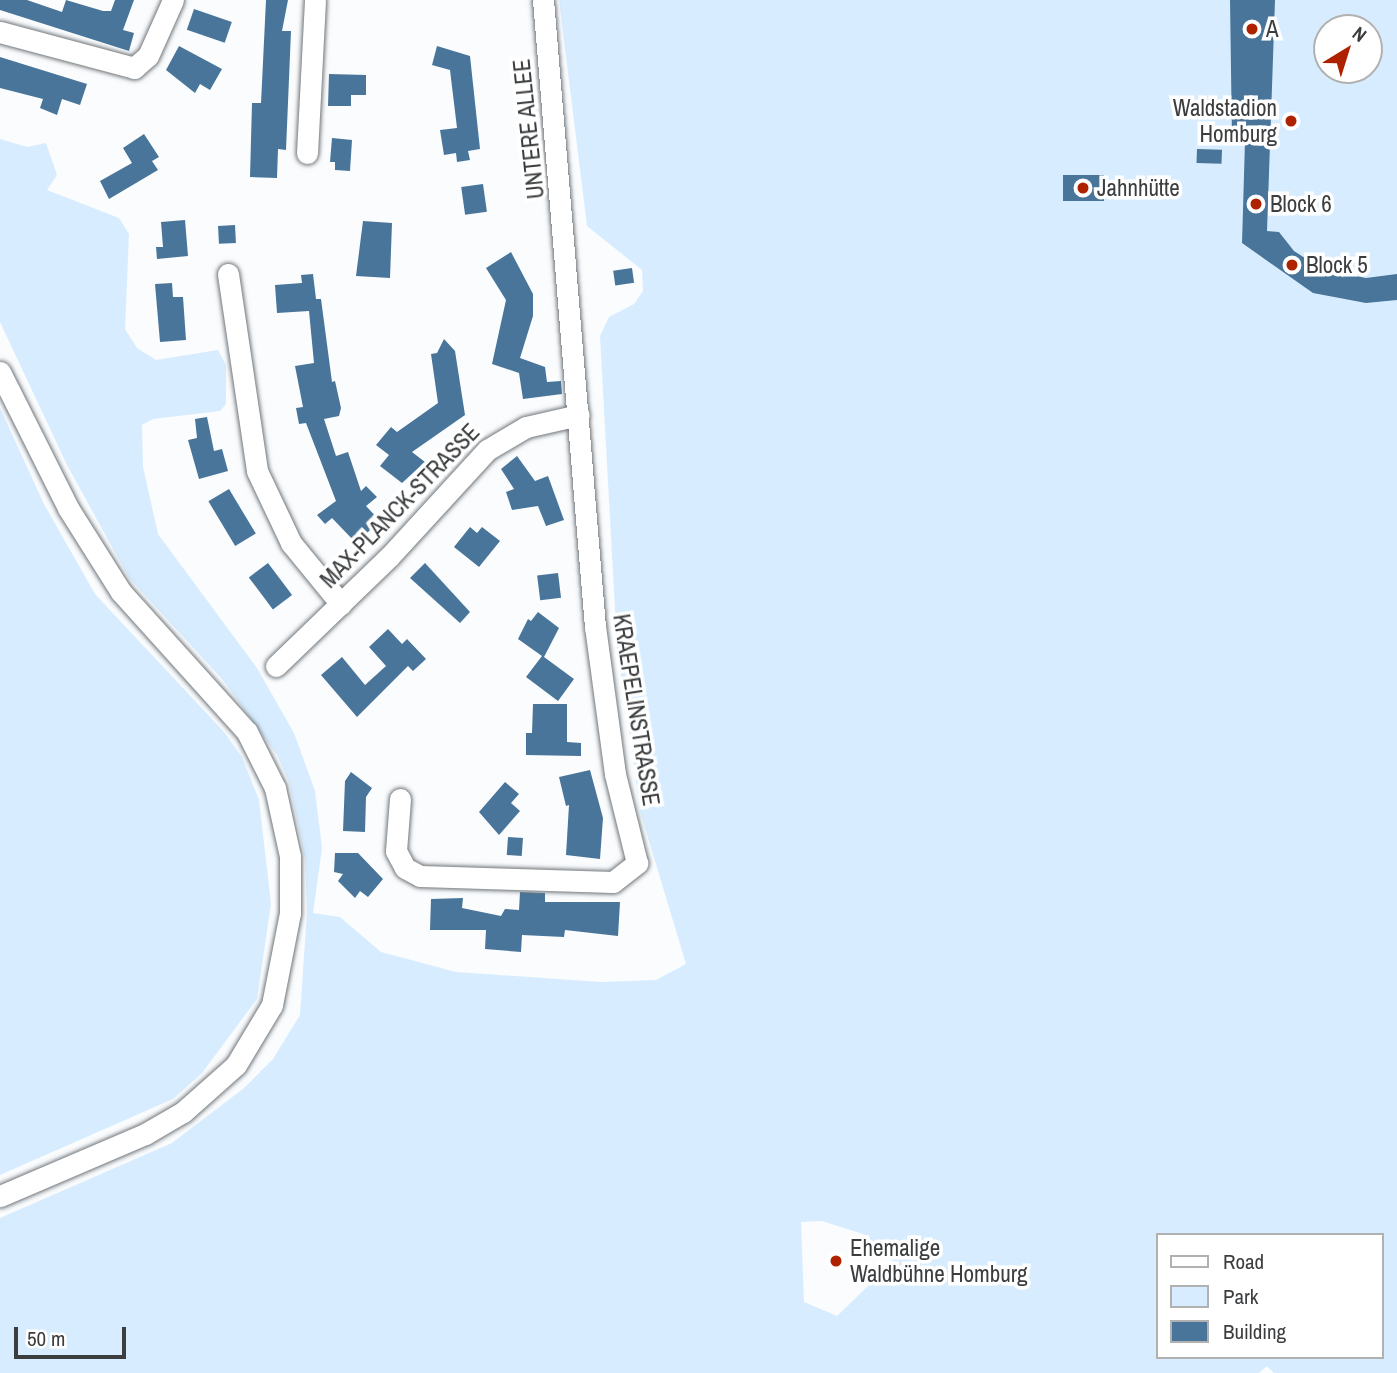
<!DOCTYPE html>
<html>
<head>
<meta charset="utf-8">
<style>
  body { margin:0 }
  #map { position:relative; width:1397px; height:1373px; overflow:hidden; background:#fafcfe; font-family:"Archivo Narrow",sans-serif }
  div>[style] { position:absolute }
  .green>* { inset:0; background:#d7edff }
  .building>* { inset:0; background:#487599; transform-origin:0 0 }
  .roads { filter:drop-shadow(0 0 2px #71777b) drop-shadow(0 0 2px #71777b) }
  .minor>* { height:21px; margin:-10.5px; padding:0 10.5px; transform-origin:10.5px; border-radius:10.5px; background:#fff }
  .dots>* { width:19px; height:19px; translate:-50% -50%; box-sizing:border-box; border:4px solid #fff; border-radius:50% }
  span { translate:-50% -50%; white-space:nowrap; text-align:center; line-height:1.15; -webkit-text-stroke:7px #fff; paint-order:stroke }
  .poi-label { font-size:23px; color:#3b3d3f }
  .left { translate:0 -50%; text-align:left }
  .right { translate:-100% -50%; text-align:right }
  .street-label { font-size:23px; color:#3b3d3f }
  .legend { position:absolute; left:1156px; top:1233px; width:228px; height:126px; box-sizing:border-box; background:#fff; border:2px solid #b1b1b2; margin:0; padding:9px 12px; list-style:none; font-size:21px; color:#3b3d3f }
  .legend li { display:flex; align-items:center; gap:14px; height:35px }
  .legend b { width:35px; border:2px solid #b1b1b2 }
  .north { position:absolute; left:1313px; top:14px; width:70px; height:70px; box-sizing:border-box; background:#fff; border:2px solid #b1b1b2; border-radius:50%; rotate:38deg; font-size:19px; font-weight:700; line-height:28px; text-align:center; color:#3b3d3f }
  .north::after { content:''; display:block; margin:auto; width:24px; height:32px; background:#af2200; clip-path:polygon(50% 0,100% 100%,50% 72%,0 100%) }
  .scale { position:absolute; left:14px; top:1327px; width:112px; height:32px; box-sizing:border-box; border:4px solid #3b3d3f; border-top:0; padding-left:9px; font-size:21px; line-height:24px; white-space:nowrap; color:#3b3d3f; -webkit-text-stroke:5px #fff; paint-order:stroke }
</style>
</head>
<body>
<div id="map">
  <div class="green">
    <i style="clip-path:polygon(evenodd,559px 0,1397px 0,1397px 1373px,1274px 1373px,1267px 1366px,1259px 1373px,0 1373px,0 1218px,172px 1143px,244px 1088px,273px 1059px,300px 1015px,307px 912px,305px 859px,289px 782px,277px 755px,222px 679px,129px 578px,67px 465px,0 322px,0 139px,27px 147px,46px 143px,57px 175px,47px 190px,119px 218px,129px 234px,125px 329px,137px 348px,156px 360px,218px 350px,226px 365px,226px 404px,220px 411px,153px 419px,142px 425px,143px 467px,158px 534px,257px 668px,294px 733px,315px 791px,322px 848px,313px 913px,340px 917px,381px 952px,456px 972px,601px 982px,656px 980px,686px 964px,640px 811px,617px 646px,600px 336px,609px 317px,634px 304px,643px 291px,642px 270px,587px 226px,559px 0,1327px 28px,1369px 28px,1369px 70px,1327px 70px,1327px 28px,559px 0,822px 1221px,866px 1235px,893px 1262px,837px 1316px,804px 1302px,801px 1222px,822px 1221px,559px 0,1157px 1235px,1381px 1235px,1381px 1357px,1157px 1357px,1157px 1235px)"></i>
    <i style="clip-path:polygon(0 408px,44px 504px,95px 594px,224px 732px,242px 757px,259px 800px,271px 904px,257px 999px,202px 1073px,173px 1099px,0 1175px)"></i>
  </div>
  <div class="building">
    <i style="clip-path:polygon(0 0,27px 0,62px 12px,66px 0,103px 11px,111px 11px,115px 0,134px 0,123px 30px,134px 33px,129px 51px,0 10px)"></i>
    <i style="clip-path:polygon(266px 0,288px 0,282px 31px,291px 31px,286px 150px,278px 149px,277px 178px,250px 177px,252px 103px,261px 103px)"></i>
    <i style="clip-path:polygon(1230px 0,1275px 0,1267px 231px,1279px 232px,1294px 251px,1322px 269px,1366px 278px,1397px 274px,1397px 300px,1366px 303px,1313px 293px,1242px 243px,1245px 141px,1232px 140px)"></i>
    <i style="left:194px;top:9px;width:40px;height:22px;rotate:19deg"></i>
    <i style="clip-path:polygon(179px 46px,222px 69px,210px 90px,200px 84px,195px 93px,166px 70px)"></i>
    <i style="clip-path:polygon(437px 46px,470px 56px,480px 149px,468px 151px,470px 160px,457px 162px,456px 153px,444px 155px,440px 130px,457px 128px,450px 70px,432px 65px)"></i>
    <i style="clip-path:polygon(0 57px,87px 84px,80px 105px,62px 99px,57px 115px,40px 108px,43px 99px,0 88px)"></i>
    <i style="clip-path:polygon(329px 74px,366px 75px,366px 95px,351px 95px,351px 106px,328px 106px)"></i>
    <i style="clip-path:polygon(144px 134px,159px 157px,152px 161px,158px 170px,109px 199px,100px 181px,132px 163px,123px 148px)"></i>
    <i style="clip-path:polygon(332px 138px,352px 140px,350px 171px,335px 170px,335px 162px,330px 162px)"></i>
    <i style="left:1197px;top:149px;width:25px;height:14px;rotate:2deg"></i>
    <i style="left:1063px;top:175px;width:41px;height:26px"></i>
    <i style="left:483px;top:184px;width:28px;height:22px;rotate:82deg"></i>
    <i style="clip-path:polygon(185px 220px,188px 256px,157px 259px,156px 247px,163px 247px,161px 222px)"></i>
    <i style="clip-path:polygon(363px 221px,392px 223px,390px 278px,356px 276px)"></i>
    <i style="left:235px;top:225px;width:18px;height:17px;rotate:87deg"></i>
    <i style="clip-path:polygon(511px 252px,533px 294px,533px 316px,520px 358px,545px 367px,547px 382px,561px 381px,562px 394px,523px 399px,519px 373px,492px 364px,506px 300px,486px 268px)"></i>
    <i style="left:632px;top:268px;width:15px;height:19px;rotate:82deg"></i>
    <i style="clip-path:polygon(313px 274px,316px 299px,321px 299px,332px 382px,335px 381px,341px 408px,339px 416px,324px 419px,336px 456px,348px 452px,361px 491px,366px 486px,377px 497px,366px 506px,380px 521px,356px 543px,332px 518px,325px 524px,317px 515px,336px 501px,306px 423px,299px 424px,296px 408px,303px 407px,295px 366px,314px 363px,309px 311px,277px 313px,275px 285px,302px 283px,301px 275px)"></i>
    <i style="clip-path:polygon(172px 283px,173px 297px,183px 297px,186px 340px,160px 342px,155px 284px)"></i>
    <i style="clip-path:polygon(444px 339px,455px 351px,465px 415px,412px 452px,425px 462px,402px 483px,380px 466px,389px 455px,376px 445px,391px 427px,397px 432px,438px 403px,431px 354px,437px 353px)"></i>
    <i style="clip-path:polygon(207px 417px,214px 451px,222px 449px,228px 471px,199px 479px,188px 440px,197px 438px,195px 419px)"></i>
    <i style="clip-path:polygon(517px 456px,535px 481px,548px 476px,564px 520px,546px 526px,538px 506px,512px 510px,506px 492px,514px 489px,501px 469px)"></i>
    <i style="left:229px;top:489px;width:52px;height:24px;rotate:59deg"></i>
    <i style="clip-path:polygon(470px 527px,477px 533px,482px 527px,500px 541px,479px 567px,454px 547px)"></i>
    <i style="left:268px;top:563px;width:40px;height:24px;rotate:53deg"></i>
    <i style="clip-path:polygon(425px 563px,470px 612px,460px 623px,410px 578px)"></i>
    <i style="left:558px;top:573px;width:25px;height:21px;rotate:83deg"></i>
    <i style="clip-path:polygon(538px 612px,559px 628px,544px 657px,574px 679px,558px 701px,526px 677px,542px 656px,518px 639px,528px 619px,531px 621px)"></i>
    <i style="clip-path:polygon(388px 629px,402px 644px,407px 639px,426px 659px,413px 671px,408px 666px,357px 717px,321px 675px,342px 657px,365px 685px,386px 666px,369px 647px)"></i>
    <i style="clip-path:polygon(533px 704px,567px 704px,567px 742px,581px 743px,581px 756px,526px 755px,526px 733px,532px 733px)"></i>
    <i style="clip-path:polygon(590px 770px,603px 818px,600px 859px,566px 855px,569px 805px,566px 806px,559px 777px)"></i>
    <i style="clip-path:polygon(351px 772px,372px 788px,366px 797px,365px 832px,343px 831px,345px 781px)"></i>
    <i style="clip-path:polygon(505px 782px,519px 794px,511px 803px,520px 811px,499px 835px,479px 812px)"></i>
    <i style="left:508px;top:837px;width:15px;height:18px;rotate:4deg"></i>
    <i style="clip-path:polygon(335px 853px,358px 853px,383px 879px,368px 897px,360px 891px,355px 898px,338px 881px,343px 874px,334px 872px)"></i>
    <i style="clip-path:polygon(520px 892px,545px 893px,545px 902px,620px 902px,618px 936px,565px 930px,564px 937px,522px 935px,521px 952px,485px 949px,486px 930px,430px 930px,431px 899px,463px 898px,462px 908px,501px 916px,505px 909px,519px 910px)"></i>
  </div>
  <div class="roads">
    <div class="minor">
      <i style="left:0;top:32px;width:139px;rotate:15deg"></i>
      <i style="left:134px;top:68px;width:18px;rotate:-41deg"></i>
      <i style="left:148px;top:56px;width:61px;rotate:-65.9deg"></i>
      <i style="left:307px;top:153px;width:153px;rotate:-87deg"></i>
      <i style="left:228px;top:274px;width:199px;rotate:81.6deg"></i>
      <i style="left:257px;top:471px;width:80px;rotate:64.7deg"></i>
      <i style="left:291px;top:543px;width:79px;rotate:50.7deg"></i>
      <i style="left:0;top:372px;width:152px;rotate:63.4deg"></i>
      <i style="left:68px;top:508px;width:99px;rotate:57.8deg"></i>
      <i style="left:121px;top:592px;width:188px;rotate:48deg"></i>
      <i style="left:247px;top:732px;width:63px;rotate:63.4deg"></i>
      <i style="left:275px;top:788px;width:70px;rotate:77.6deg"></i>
      <i style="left:290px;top:856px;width:57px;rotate:90deg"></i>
      <i style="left:290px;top:913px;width:94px;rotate:101.1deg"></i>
      <i style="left:272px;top:1005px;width:70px;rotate:121deg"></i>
      <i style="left:236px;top:1065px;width:71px;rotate:138.4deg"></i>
      <i style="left:183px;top:1112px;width:44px;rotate:149.9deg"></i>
      <i style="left:145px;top:1134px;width:158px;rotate:156.8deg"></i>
      <i style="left:276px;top:666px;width:157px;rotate:-44deg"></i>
      <i style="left:389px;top:557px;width:145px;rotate:-47.5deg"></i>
      <i style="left:487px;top:450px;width:45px;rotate:-30.5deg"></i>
      <i style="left:526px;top:427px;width:54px;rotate:-12.8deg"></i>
      <i style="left:400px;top:799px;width:52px;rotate:94.4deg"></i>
      <i style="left:396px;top:851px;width:19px;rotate:62deg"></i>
      <i style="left:405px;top:868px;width:17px;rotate:28deg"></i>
      <i style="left:420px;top:876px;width:193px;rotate:1.8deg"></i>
      <i style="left:613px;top:882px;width:31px;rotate:-38deg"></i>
      <i style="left:637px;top:863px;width:92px;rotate:-103.9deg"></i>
      <i style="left:615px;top:774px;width:148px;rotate:-97.7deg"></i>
      <i style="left:595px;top:627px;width:629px;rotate:-94.74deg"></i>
    </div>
  </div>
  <div class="dots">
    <i style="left:1252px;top:29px;background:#af2200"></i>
    <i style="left:1291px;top:121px;background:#af2200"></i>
    <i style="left:1083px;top:188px;background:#af2200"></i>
    <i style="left:1256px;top:204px;background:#af2200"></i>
    <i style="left:1292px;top:265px;background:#af2200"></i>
    <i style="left:836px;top:1261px;background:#af2200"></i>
  </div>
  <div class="poi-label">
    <span class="left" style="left:1266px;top:29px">A</span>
    <span class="right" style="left:1277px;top:121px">Waldstadion<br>Homburg</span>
    <span class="left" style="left:1097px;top:188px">Jahnhütte</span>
    <span class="left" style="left:1270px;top:204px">Block 6</span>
    <span class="left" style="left:1306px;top:265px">Block 5</span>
    <span class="left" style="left:850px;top:1261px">Ehemalige<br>Waldbühne Homburg</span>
  </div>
  <div class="street-label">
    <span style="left:529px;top:129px;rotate:-96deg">UNTERE ALLEE</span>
    <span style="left:400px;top:506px;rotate:-46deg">MAX-PLANCK-STRASSE</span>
    <span style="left:636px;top:710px;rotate:81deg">KRAEPELINSTRASSE</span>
  </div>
  <ul class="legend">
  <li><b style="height:9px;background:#fff"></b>Road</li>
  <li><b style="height:19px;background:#d7edff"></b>Park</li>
  <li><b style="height:19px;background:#487599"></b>Building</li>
  </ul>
  <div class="north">N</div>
  <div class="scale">50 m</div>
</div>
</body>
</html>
